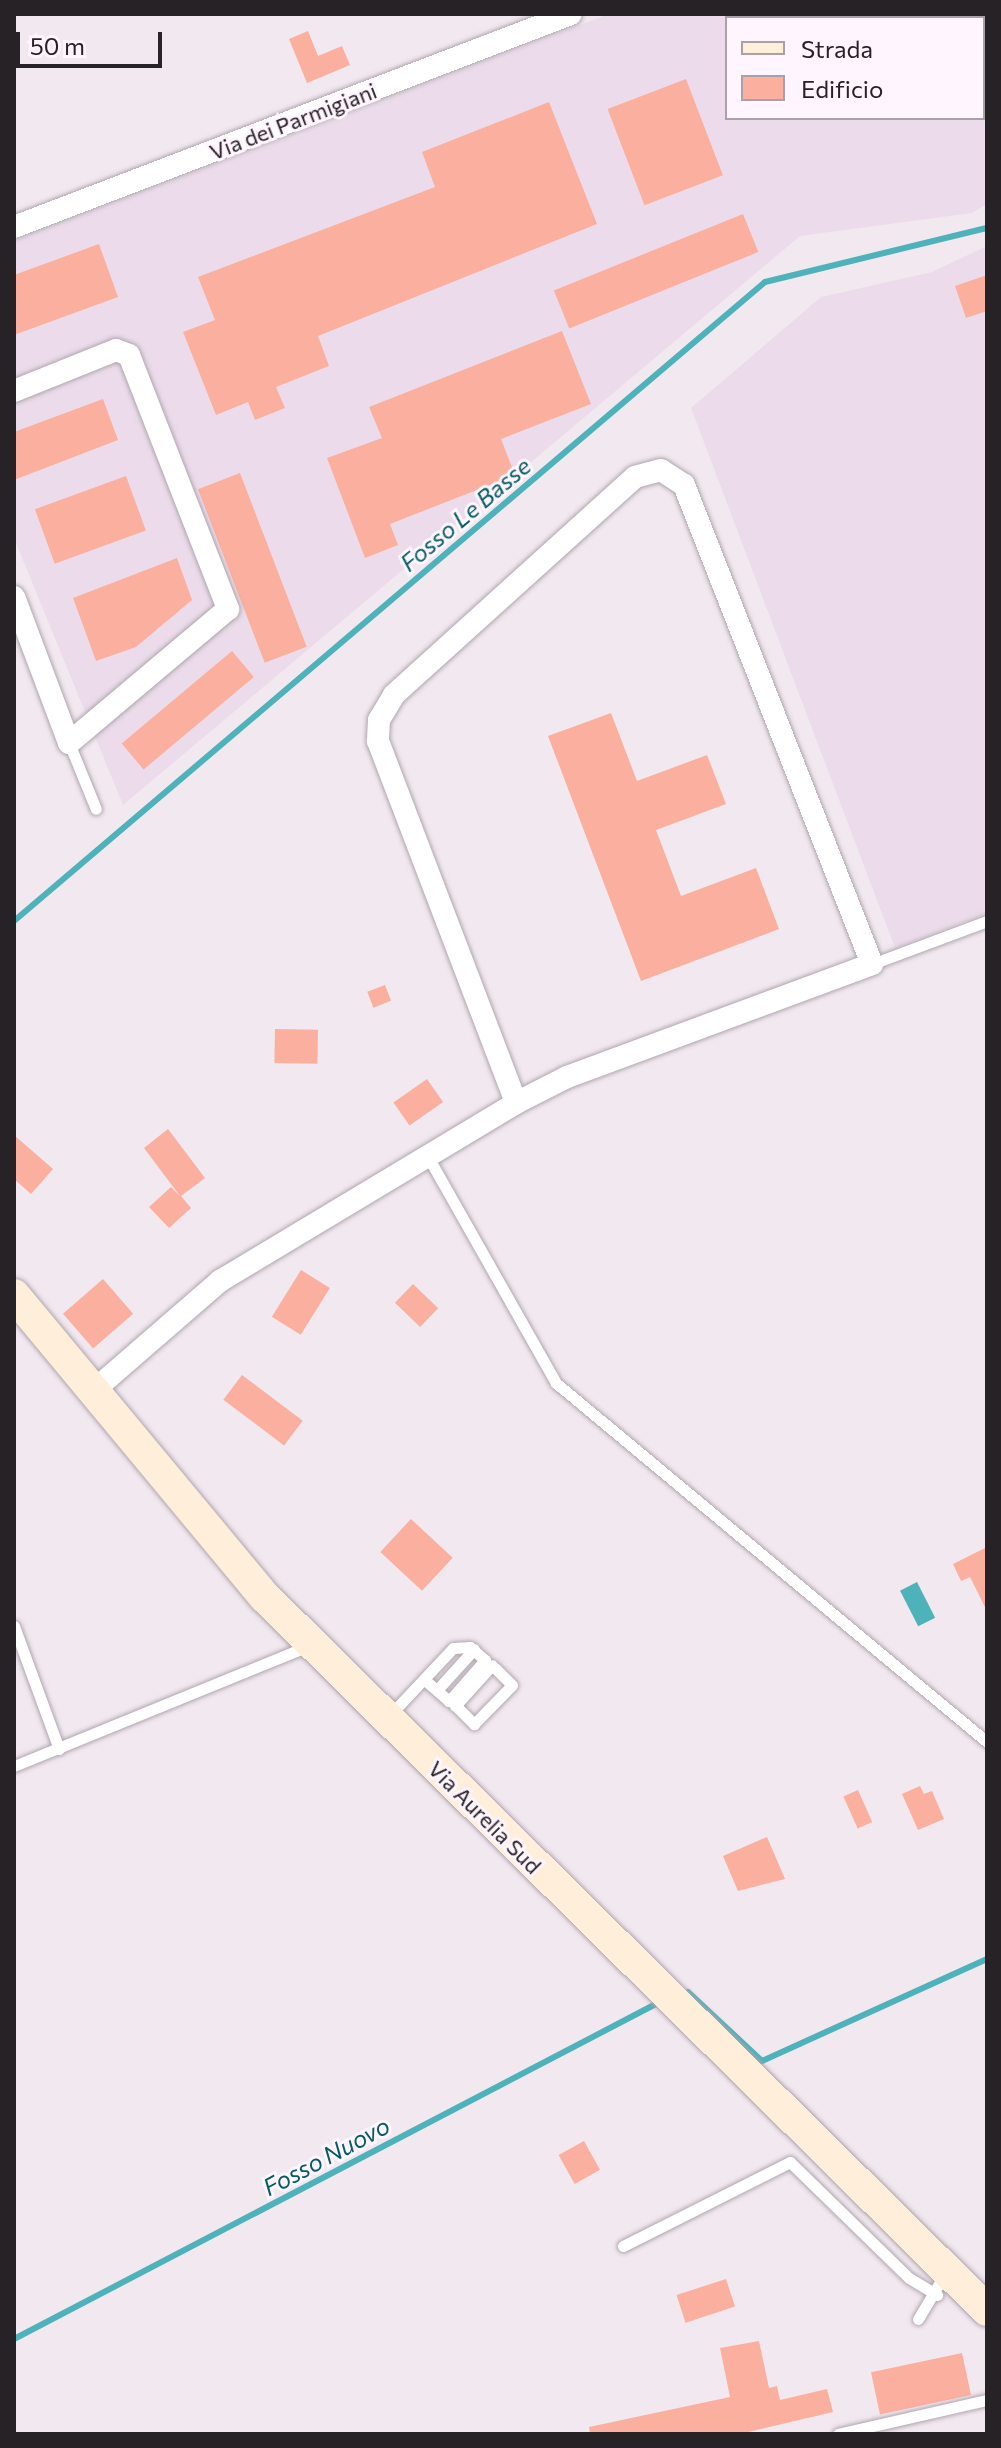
<!DOCTYPE html>
<html>
<head>
<meta charset="utf-8">
<style>
  body { margin:0 }
  #map { position:relative; width:1001px; height:2448px; overflow:hidden; background:#f2e8f0; font-family:Commissioner,sans-serif }
  div>[style] { position:absolute }
  .built>* { inset:0; background:#ecdceb }
  .water>* { inset:0; background:#4db2b9; transform-origin:0 0 }
  .stream>* { height:6px; margin:-3px; padding:0 3px; transform-origin:3px; border-radius:3px; background:#4db2b9 }
  .building>* { inset:0; background:#fbaf9e; transform-origin:0 0 }
  .roads { filter:drop-shadow(0 0 2px #b0a6af) drop-shadow(0 0 2px #b0a6af) }
  .service>* { height:11px; margin:-5.5px; padding:0 5.5px; transform-origin:5.5px; border-radius:5.5px; background:#fff }
  .minor>* { height:22px; margin:-11px; padding:0 11px; transform-origin:11px; border-radius:11px; background:#fff }
  .secondary>* { height:32px; margin:-16px; padding:0 16px; transform-origin:16px; border-radius:16px; background:#feeeda }
  span { translate:-50% -50%; white-space:nowrap; text-align:center; line-height:1.15; -webkit-text-stroke:6px #fff5fe; paint-order:stroke }
  .street-label { font-size:22px; color:#262225 }
  .water-label { font-size:24px; color:#035e64; font-style:italic }
  .frame { position:absolute; inset:0; border:16px solid #262225; pointer-events:none }
  .legend { position:absolute; left:725px; top:16px; width:260px; height:104px; box-sizing:border-box; background:#fff5fe; border:2px solid #a8a1a7; margin:0; padding:10px 14px; list-style:none; font-size:24px; color:#262225 }
  .legend li { display:flex; align-items:center; gap:16px; height:40px }
  .legend b { width:40px; border:2px solid #a8a1a7 }
  .scale { position:absolute; left:16px; top:32px; width:146px; height:36px; box-sizing:border-box; border:4px solid #262225; border-top:0; padding-left:10px; font-size:24px; line-height:28px; white-space:nowrap; color:#262225; -webkit-text-stroke:6px #fff5fe; paint-order:stroke }
</style>
</head>
<body>
<div id="map">
  <div class="built">
    <i style="clip-path:polygon(evenodd,609px 14px,983px 14px,987px 204px,972px 213px,800px 236px,123px 805px,14px 538px,14px 241px,609px 14px,727px 18px,983px 18px,983px 118px,727px 118px,727px 18px)"></i>
    <i style="clip-path:polygon(987px 246px,987px 913px,895px 948px,691px 408px,821px 297px,932px 272px)"></i>
  </div>
  <div class="water">
    <i style="left:917px;top:1582px;width:40px;height:19px;rotate:63deg"></i>
  </div>
  <div class="stream">
    <i style="left:14px;top:921px;width:986px;rotate:-40.39deg"></i>
    <i style="left:765px;top:282px;width:228px;rotate:-13.7deg"></i>
    <i style="left:688px;top:1992px;width:101px;rotate:43deg"></i>
    <i style="left:762px;top:2061px;width:247px;rotate:-24.4deg"></i>
    <i style="left:14px;top:2339px;width:724px;rotate:-27.56deg"></i>
  </div>
  <div class="building">
    <i style="clip-path:polygon(308px 31px,318px 56px,342px 46px,350px 65px,307px 83px,289px 39px)"></i>
    <i style="left:686px;top:79px;width:103px;height:84px;rotate:69deg"></i>
    <i style="clip-path:polygon(549px 102px,597px 224px,318px 336px,329px 366px,276px 387px,285px 408px,255px 420px,248px 402px,216px 415px,183px 332px,215px 320px,198px 277px,435px 187px,422px 152px)"></i>
    <i style="left:743px;top:214px;width:41px;height:204px;rotate:68deg"></i>
    <i style="clip-path:polygon(99px 244px,118px 297px,14px 335px,14px 275px)"></i>
    <i style="clip-path:polygon(987px 275px,987px 311px,966px 318px,955px 286px)"></i>
    <i style="clip-path:polygon(562px 331px,591px 404px,501px 439px,515px 475px,390px 524px,398px 545px,365px 558px,327px 458px,382px 438px,369px 407px)"></i>
    <i style="clip-path:polygon(103px 399px,118px 440px,14px 480px,14px 432px)"></i>
    <i style="left:240px;top:473px;width:186px;height:45px;rotate:69deg"></i>
    <i style="left:126px;top:476px;width:58px;height:97px;rotate:70deg"></i>
    <i style="clip-path:polygon(177px 558px,192px 600px,136px 647px,96px 661px,73px 598px)"></i>
    <i style="left:232px;top:651px;width:34px;height:144px;rotate:50deg"></i>
    <i style="clip-path:polygon(611px 713px,637px 781px,707px 755px,726px 804px,656px 830px,681px 896px,756px 868px,779px 929px,641px 981px,548px 736px)"></i>
    <i style="left:385px;top:985px;width:17px;height:19px;rotate:69deg"></i>
    <i style="left:275px;top:1029px;width:43px;height:34px;rotate:1deg"></i>
    <i style="left:427px;top:1079px;width:28px;height:41px;rotate:55deg"></i>
    <i style="clip-path:polygon(168px 1129px,205px 1178px,181px 1196px,191px 1208px,169px 1228px,149px 1207px,171px 1187px,180px 1196px,144px 1148px)"></i>
    <i style="clip-path:polygon(14px 1135px,53px 1169px,31px 1194px,14px 1179px)"></i>
    <i style="left:301px;top:1270px;width:34px;height:55px;rotate:32deg"></i>
    <i style="left:103px;top:1279px;width:46px;height:53px;rotate:49deg"></i>
    <i style="left:413px;top:1284px;width:35px;height:26px;rotate:44deg"></i>
    <i style="left:242px;top:1375px;width:76px;height:31px;rotate:37deg"></i>
    <i style="left:411px;top:1519px;width:57px;height:45px;rotate:43deg"></i>
    <i style="clip-path:polygon(987px 1547px,987px 1611px,970px 1577px,961px 1581px,953px 1564px)"></i>
    <i style="clip-path:polygon(920px 1786px,924px 1794px,932px 1791px,944px 1819px,918px 1830px,902px 1794px)"></i>
    <i style="left:858px;top:1790px;width:35px;height:16px;rotate:66deg"></i>
    <i style="clip-path:polygon(767px 1837px,785px 1879px,738px 1891px,723px 1856px)"></i>
    <i style="left:584px;top:2141px;width:33px;height:29px;rotate:61deg"></i>
    <i style="left:726px;top:2279px;width:29px;height:52px;rotate:72deg"></i>
    <i style="clip-path:polygon(759px 2341px,769px 2388px,777px 2386px,780px 2400px,827px 2389px,833px 2412px,740px 2434px,590px 2434px,589px 2427px,730px 2397px,720px 2348px)"></i>
    <i style="left:962px;top:2353px;width:43px;height:93px;rotate:78deg"></i>
  </div>
  <div class="roads">
    <div class="service">
      <i style="left:69px;top:743px;width:71px;rotate:67.8deg"></i>
      <i style="left:872px;top:964px;width:123px;rotate:-20.5deg"></i>
      <i style="left:427px;top:1155px;width:262px;rotate:60.5deg"></i>
      <i style="left:556px;top:1383px;width:561px;rotate:39.79deg"></i>
      <i style="left:14px;top:1626px;width:131px;rotate:69.9deg"></i>
      <i style="left:437px;top:1690px;width:55px;rotate:-47.9deg"></i>
      <i style="left:455px;top:1706px;width:55px;rotate:-47.9deg"></i>
      <i style="left:458px;top:1708px;width:23px;rotate:45deg"></i>
      <i style="left:474px;top:1724px;width:54px;rotate:-45.7deg"></i>
      <i style="left:512px;top:1685px;width:24px;rotate:-135deg"></i>
      <i style="left:389px;top:1716px;width:93px;rotate:-46.7deg"></i>
      <i style="left:453px;top:1648px;width:17px;rotate:-3deg"></i>
      <i style="left:470px;top:1647px;width:20px;rotate:41deg"></i>
      <i style="left:485px;top:1660px;width:55px;rotate:131.3deg"></i>
      <i style="left:449px;top:1701px;width:33px;rotate:-139deg"></i>
      <i style="left:14px;top:1766px;width:320px;rotate:-22.2deg"></i>
      <i style="left:623px;top:2246px;width:187px;rotate:-26.7deg"></i>
      <i style="left:790px;top:2162px;width:166px;rotate:44.3deg"></i>
      <i style="left:909px;top:2278px;width:33px;rotate:31deg"></i>
      <i style="left:918px;top:2319px;width:55px;rotate:-59.2deg"></i>
      <i style="left:838px;top:2434px;width:153px;rotate:-12.9deg"></i>
    </div>
    <div class="minor">
      <i style="left:14px;top:227px;width:596px;rotate:-20.93deg"></i>
      <i style="left:14px;top:391px;width:110px;rotate:-21.9deg"></i>
      <i style="left:116px;top:350px;width:14px;rotate:21deg"></i>
      <i style="left:129px;top:355px;width:273px;rotate:68.7deg"></i>
      <i style="left:228px;top:609px;width:208px;rotate:139.9deg"></i>
      <i style="left:69px;top:743px;width:156px;rotate:-110.6deg"></i>
      <i style="left:93px;top:1391px;width:168px;rotate:-40.9deg"></i>
      <i style="left:220px;top:1281px;width:345px;rotate:-31deg"></i>
      <i style="left:516px;top:1103px;width:57px;rotate:-27deg"></i>
      <i style="left:567px;top:1077px;width:325px;rotate:-20.3deg"></i>
      <i style="left:872px;top:964px;width:515px;rotate:-111.43deg"></i>
      <i style="left:684px;top:485px;width:27px;rotate:-147deg"></i>
      <i style="left:661px;top:470px;width:27px;rotate:165deg"></i>
      <i style="left:635px;top:477px;width:325px;rotate:137.9deg"></i>
      <i style="left:394px;top:695px;width:29px;rotate:121deg"></i>
      <i style="left:379px;top:720px;width:21px;rotate:93deg"></i>
      <i style="left:378px;top:741px;width:387px;rotate:69.1deg"></i>
    </div>
    <div class="secondary">
      <i style="left:14px;top:1295px;width:393px;rotate:50.3deg"></i>
      <i style="left:265px;top:1597px;width:1015px;rotate:44.64deg"></i>
    </div>
  </div>
  <div class="street-label">
    <span style="left:293px;top:121px;rotate:-21deg">Via dei Parmigiani</span>
    <span style="left:485px;top:1817px;rotate:45deg">Via Aurelia Sud</span>
  </div>
  <div class="water-label">
    <span style="left:465px;top:514px;rotate:-40deg">Fosso Le Basse</span>
    <span style="left:326px;top:2156px;rotate:-28deg">Fosso Nuovo</span>
  </div>
  <div class="frame"></div>
  <ul class="legend">
  <li><b style="height:10px;background:#feeeda"></b>Strada</li>
  <li><b style="height:22px;background:#fbaf9e"></b>Edificio</li>
  </ul>
  <div class="scale">50 m</div>
</div>
</body>
</html>
